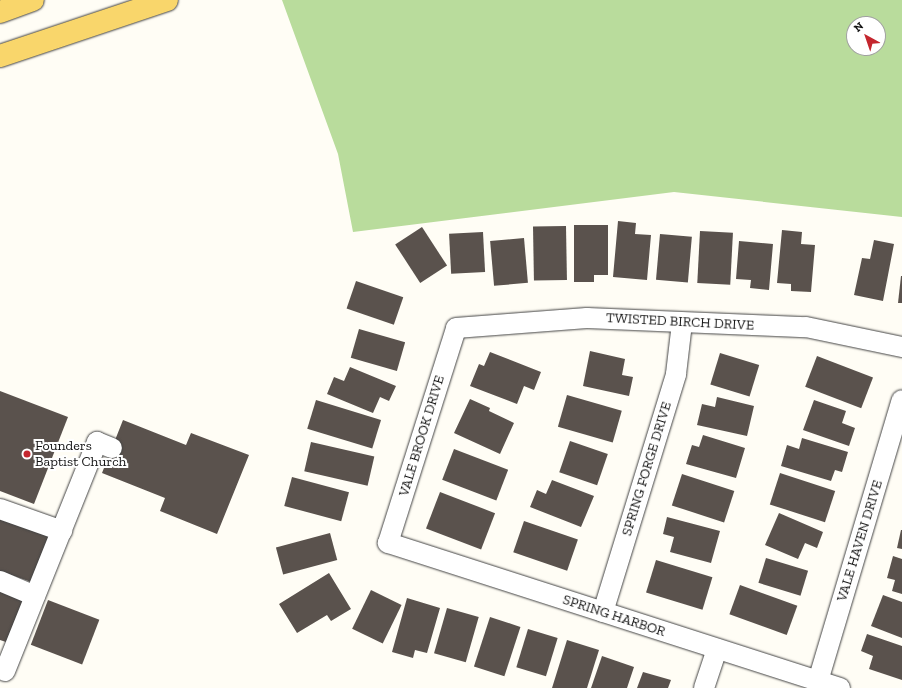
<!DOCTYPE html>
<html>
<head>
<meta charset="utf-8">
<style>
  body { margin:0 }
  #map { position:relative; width:902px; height:688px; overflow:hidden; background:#fffdf5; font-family:"Zilla Slab",serif }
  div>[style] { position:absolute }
  .forest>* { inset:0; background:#b9dc9c }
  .building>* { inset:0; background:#5a524d; transform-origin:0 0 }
  .roads { filter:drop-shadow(0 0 1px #444) drop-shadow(0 0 1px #444) }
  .minor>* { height:20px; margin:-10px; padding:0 10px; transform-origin:10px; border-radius:10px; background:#fff }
  .major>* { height:22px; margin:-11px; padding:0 11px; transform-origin:11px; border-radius:11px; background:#f9d66b }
  .dots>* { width:11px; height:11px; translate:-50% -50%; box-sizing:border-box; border:2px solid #fff; border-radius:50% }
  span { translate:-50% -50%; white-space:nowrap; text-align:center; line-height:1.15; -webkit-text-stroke:4px #fff; paint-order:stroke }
  .street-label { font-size:14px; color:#111 }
  .poi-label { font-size:14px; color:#111 }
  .left { translate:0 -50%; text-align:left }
  .north { position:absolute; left:846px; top:16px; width:40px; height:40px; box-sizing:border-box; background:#fff; border:1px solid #a0a0a0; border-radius:50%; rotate:320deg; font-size:11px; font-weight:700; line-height:16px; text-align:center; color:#111 }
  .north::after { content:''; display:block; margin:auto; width:14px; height:18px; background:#c4262e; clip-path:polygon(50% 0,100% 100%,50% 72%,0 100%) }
</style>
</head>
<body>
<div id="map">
  <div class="forest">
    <i style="clip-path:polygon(evenodd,282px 0,902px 0,902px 217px,674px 192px,353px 232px,338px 154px,282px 0,854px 24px,878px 24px,878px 48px,854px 48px,854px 24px)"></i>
  </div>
  <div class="building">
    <i style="clip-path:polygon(618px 221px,636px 223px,635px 234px,651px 235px,647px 280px,613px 277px)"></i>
    <i style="clip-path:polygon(574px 225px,608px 225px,608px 275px,594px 275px,594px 282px,574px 282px)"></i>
    <i style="left:566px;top:226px;width:54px;height:33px;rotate:89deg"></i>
    <i style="left:422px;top:227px;width:46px;height:32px;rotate:57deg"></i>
    <i style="clip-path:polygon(782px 230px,802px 232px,801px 244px,815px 245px,811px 292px,791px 291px,791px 284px,777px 283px)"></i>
    <i style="left:700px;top:231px;width:33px;height:52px;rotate:3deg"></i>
    <i style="left:483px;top:232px;width:40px;height:34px;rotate:87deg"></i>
    <i style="left:660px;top:234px;width:32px;height:46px;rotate:5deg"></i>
    <i style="left:524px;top:238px;width:45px;height:34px;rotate:85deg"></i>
    <i style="clip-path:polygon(874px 240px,894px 244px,883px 301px,854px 295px,862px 258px,870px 259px)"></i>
    <i style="clip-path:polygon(739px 241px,773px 244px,769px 290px,750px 288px,751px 280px,736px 279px)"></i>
    <i style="clip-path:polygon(901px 276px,902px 276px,902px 303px,898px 303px)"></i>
    <i style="left:356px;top:281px;width:50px;height:29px;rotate:19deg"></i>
    <i style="left:359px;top:329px;width:48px;height:30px;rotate:16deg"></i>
    <i style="clip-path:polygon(590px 351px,625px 359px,622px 375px,633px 377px,629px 396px,583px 386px)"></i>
    <i style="clip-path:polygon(490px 352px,541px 372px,534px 390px,524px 386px,517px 404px,470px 386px,479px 364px,484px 366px)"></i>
    <i style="left:720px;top:353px;width:41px;height:33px;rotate:17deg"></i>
    <i style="left:817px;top:356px;width:60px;height:33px;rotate:21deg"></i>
    <i style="clip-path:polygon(350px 367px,396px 386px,389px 401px,380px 397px,373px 413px,327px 394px,334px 377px,344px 381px)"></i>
    <i style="clip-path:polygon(0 391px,68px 417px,34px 504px,0 491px)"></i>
    <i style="left:567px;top:395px;width:57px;height:33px;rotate:16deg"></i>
    <i style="clip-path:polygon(717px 397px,754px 406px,747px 436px,697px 425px,702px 404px,715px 407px)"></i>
    <i style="clip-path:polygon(470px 399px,490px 408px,489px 411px,514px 423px,500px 454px,454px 433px)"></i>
    <i style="left:316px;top:400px;width:68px;height:30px;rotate:17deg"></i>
    <i style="clip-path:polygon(814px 400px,846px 411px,842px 423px,855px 428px,849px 446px,803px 430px)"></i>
    <i style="clip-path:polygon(123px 420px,186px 445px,191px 433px,249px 455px,217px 534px,160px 511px,165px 498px,102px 473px)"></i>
    <i style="clip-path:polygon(703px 435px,745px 448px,736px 478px,686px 464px,692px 445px,699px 447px)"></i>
    <i style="clip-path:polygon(802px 438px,848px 452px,842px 472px,835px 470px,831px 481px,781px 466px,787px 445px,799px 449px)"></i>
    <i style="left:570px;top:441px;width:40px;height:33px;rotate:19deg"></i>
    <i style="left:311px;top:442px;width:65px;height:30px;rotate:13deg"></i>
    <i style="left:454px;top:449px;width:58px;height:33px;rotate:21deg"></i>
    <i style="left:780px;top:473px;width:58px;height:33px;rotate:18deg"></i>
    <i style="left:682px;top:474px;width:55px;height:33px;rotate:18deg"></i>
    <i style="left:292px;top:477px;width:59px;height:30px;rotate:15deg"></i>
    <i style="clip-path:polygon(552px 480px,594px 496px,581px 527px,530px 507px,537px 490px,546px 494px)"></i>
    <i style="left:440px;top:492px;width:59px;height:39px;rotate:21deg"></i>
    <i style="clip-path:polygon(779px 513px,823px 532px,817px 548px,805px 543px,798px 559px,765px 545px)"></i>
    <i style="clip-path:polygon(667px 517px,720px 531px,711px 563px,670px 552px,674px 537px,663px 534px)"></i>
    <i style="clip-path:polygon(0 518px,52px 538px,34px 583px,0 571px)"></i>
    <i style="left:524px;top:521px;width:57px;height:33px;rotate:19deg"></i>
    <i style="clip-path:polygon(901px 530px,902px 530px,902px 549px,897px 548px)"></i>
    <i style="left:330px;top:533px;width:28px;height:56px;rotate:75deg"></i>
    <i style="clip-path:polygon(893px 556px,902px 559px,902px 594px,892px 591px,895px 580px,887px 578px)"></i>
    <i style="left:766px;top:558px;width:44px;height:26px;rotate:17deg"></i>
    <i style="left:656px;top:560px;width:59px;height:34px;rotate:17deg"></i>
    <i style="clip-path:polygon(329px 573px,351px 609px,331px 621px,327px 615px,297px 633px,279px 604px)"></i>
    <i style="clip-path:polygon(0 585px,27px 596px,6px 642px,0 640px)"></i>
    <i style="left:740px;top:585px;width:61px;height:31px;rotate:20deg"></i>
    <i style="left:371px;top:590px;width:34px;height:43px;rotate:26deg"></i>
    <i style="clip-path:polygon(883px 595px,902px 602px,902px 638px,871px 626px)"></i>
    <i style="clip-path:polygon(407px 598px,440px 608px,427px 653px,415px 650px,413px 658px,392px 652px)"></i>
    <i style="left:48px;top:600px;width:55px;height:48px;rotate:21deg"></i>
    <i style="left:447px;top:608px;width:33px;height:47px;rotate:16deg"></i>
    <i style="left:490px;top:617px;width:32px;height:52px;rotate:18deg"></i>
    <i style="left:528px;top:629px;width:31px;height:40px;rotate:17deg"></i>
    <i style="clip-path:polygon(867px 634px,902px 646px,902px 680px,869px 669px,873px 656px,861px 651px)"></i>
    <i style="clip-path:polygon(567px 640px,599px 650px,587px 688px,552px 688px)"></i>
    <i style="clip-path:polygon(602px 656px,634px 667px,627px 688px,591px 688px)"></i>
    <i style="clip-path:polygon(643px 672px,671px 680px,668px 688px,637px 688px)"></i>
  </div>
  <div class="roads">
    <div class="minor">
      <i style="left:0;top:509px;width:66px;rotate:19.5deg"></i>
      <i style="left:0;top:581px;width:38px;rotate:23deg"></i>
      <i style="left:603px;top:612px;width:249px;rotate:-72.9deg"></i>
      <i style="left:676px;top:374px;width:51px;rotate:-83.3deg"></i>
      <i style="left:5px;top:671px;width:247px;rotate:-68.1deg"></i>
      <i style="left:97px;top:442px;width:16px;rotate:22deg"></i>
      <i style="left:818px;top:681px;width:293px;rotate:-73.4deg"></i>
      <i style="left:704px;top:688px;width:41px;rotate:-71.6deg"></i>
      <i style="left:840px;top:688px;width:475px;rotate:-162.2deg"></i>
      <i style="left:388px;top:543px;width:225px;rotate:-72.4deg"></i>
      <i style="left:456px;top:328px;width:131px;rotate:-4.4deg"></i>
      <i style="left:587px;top:318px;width:219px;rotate:2.4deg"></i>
      <i style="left:806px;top:327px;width:98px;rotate:11.8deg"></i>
    </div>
    <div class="major">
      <i style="left:0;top:12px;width:35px;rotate:-20deg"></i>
      <i style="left:0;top:56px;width:176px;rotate:-18.5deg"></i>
    </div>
  </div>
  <div class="dots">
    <i style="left:27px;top:454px;background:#c4262e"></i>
  </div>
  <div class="street-label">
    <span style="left:680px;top:322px;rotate:3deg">TWISTED BIRCH DRIVE</span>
    <span style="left:422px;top:436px;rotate:-73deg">VALE BROOK DRIVE</span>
    <span style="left:647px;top:469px;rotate:-73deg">SPRING FORGE DRIVE</span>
    <span style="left:860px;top:541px;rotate:-73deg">VALE HAVEN DRIVE</span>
    <span style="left:614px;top:616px;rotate:18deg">SPRING HARBOR</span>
  </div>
  <div class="poi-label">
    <span class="left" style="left:35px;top:454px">Founders<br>Baptist Church</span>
  </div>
  <div class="north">N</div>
</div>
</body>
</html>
